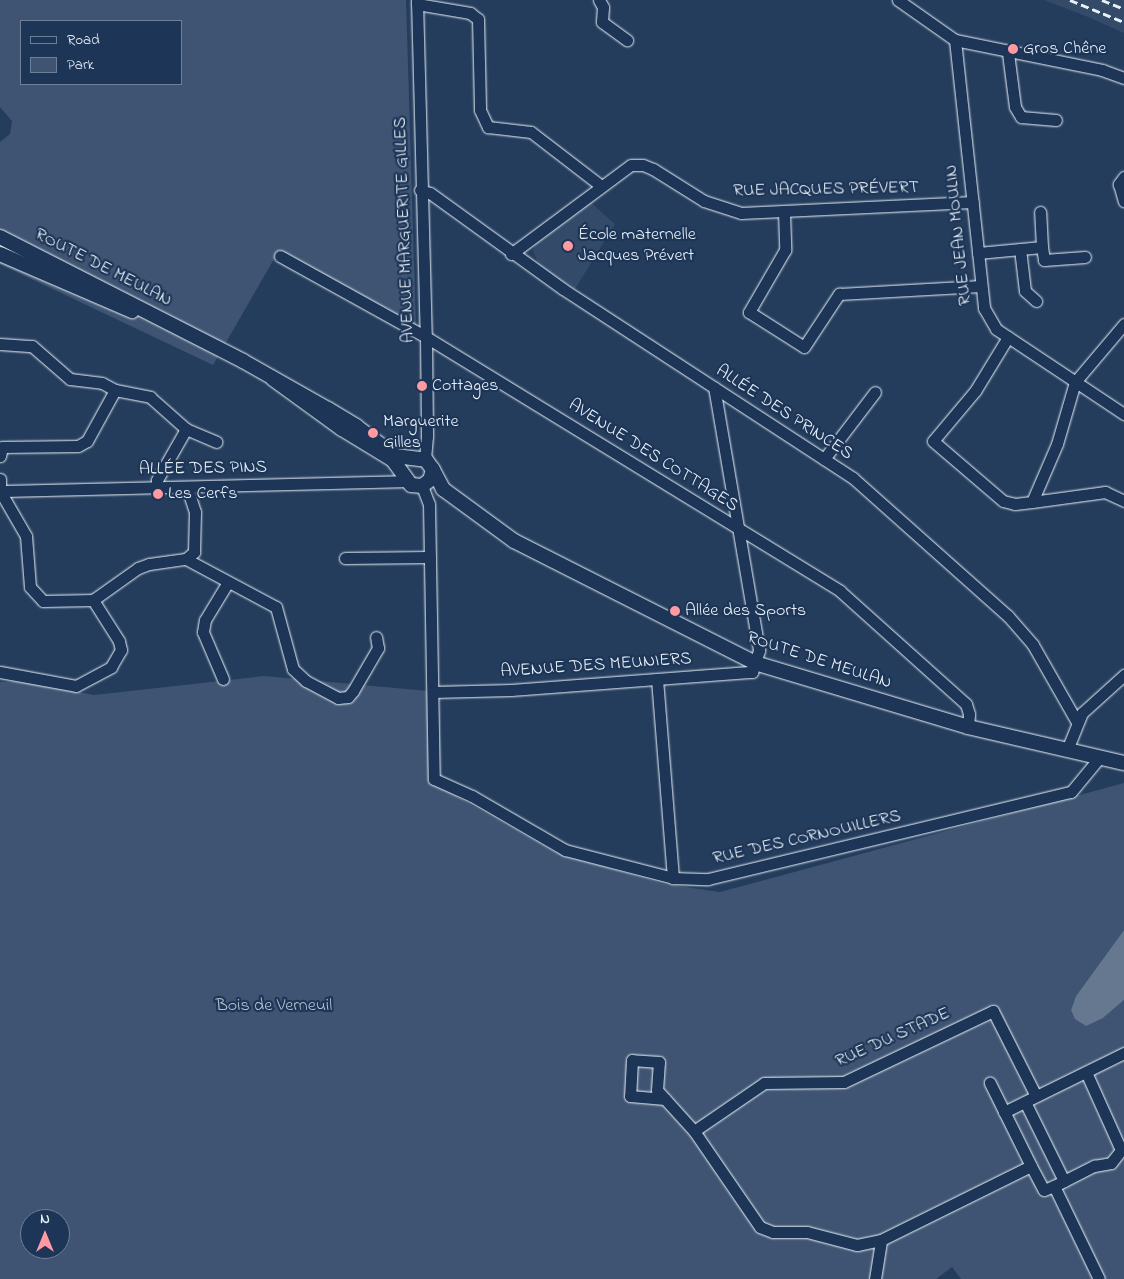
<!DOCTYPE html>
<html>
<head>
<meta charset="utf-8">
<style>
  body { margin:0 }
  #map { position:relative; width:1124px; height:1279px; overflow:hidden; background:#253d5d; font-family:"Indie Flower",sans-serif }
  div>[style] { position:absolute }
  .built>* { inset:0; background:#334a68 }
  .green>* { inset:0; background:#3e5472 }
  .water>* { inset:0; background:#657890 }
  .roads { filter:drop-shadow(0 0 1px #e8f1f8) drop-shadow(0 0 1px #e8f1f8) }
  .minor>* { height:11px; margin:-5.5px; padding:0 5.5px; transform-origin:5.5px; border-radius:5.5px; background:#1d3557 }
  .major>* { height:14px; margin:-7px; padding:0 7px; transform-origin:7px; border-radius:7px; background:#1d3557 }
  .rail>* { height:2.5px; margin-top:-1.25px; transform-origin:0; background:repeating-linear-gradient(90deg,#e8f1f8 0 8px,transparent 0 12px) }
  .dots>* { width:14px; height:14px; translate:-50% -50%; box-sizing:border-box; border:2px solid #1d3557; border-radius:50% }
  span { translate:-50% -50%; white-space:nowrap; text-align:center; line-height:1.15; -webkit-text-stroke:4.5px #1d3557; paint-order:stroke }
  .poi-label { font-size:18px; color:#e8f1f8 }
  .left { translate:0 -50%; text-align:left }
  .street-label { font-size:18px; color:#e8f1f8 }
  .park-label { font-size:18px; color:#b5c2d0 }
  .legend { position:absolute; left:20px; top:20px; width:162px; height:65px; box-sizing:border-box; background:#1d3557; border:1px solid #6e8097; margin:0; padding:6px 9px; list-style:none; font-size:15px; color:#e8f1f8 }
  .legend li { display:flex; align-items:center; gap:10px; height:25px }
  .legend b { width:25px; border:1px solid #6e8097 }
  .north { position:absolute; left:20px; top:1209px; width:50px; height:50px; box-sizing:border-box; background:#1d3557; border:1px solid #6e8097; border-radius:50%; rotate:0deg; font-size:14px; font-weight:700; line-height:20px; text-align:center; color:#e8f1f8 }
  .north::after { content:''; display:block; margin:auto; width:18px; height:22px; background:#ff9aa2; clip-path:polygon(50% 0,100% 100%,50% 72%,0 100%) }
</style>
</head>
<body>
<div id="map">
  <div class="built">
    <i style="clip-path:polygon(1044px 0,1124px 0,1124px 33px,1088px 17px)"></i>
    <i style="clip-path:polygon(589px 201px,615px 224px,575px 289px,541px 270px,533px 251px,536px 241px)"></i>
  </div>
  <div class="green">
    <i style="clip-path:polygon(evenodd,0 0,406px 0,416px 329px,278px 252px,213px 365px,0 264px,0 142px,10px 134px,12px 121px,0 107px,0 0,21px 21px,181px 21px,181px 84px,21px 84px,21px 21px)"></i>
    <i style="clip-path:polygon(evenodd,264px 676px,428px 691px,429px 781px,555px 852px,664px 884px,720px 892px,1124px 783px,1124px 930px,1076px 996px,1071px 1010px,1103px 1018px,1124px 1000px,1124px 1279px,961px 1279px,952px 1267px,936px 1279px,0 1279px,0 682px,22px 681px,94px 695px,264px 676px,30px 1219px,60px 1219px,60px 1249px,30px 1249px,30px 1219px)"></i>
  </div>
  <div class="water">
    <i style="clip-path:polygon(1124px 930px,1124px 1000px,1103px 1018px,1086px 1026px,1075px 1019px,1071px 1010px,1076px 996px)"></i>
  </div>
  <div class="roads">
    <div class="minor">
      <i style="left:417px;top:0;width:337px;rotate:88.5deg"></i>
      <i style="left:426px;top:337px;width:99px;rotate:89.4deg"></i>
      <i style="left:427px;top:436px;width:23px;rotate:95deg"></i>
      <i style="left:599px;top:0;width:8px;rotate:60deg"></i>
      <i style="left:603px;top:7px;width:15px;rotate:94deg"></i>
      <i style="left:602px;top:22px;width:31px;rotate:36deg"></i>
      <i style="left:898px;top:0;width:70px;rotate:35.1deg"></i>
      <i style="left:955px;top:40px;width:150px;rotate:11.5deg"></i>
      <i style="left:1102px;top:70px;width:23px;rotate:20deg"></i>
      <i style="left:417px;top:4px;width:54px;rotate:9.6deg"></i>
      <i style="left:470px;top:13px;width:10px;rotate:37deg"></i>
      <i style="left:478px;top:19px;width:91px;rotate:88.7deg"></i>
      <i style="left:480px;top:110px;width:19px;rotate:65deg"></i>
      <i style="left:488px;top:127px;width:43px;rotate:6.6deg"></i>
      <i style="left:531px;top:132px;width:88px;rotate:37.6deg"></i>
      <i style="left:955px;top:40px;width:270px;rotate:83.8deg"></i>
      <i style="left:984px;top:308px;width:24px;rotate:60deg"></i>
      <i style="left:996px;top:329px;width:154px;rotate:33.6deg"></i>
      <i style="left:1008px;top:53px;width:54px;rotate:82.6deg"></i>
      <i style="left:1015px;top:107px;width:12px;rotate:59deg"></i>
      <i style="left:1021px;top:117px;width:35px;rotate:5deg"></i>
      <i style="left:1124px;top:177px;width:9px;rotate:126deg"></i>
      <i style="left:1119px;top:184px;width:18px;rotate:74deg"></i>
      <i style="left:420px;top:190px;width:10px;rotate:17deg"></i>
      <i style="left:430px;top:193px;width:164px;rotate:35.8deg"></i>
      <i style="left:563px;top:289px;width:346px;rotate:33.1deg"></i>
      <i style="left:853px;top:478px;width:208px;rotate:41.7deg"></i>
      <i style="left:1008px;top:616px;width:38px;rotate:49deg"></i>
      <i style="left:1033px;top:645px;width:89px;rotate:60.3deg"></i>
      <i style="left:784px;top:212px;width:38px;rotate:88deg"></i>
      <i style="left:785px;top:250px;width:72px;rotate:120.1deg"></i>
      <i style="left:749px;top:312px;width:65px;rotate:32.5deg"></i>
      <i style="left:804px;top:347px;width:64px;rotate:-56.6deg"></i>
      <i style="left:839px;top:294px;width:142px;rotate:-3.2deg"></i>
      <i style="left:1042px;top:247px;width:13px;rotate:81deg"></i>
      <i style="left:1044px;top:260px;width:41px;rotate:-4.2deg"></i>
      <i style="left:1020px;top:249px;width:42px;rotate:83.2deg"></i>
      <i style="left:1025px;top:291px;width:15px;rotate:42deg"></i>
      <i style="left:978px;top:253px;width:64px;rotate:-5.4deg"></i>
      <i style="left:1042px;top:247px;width:35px;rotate:-93deg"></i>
      <i style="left:511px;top:254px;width:149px;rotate:-36.6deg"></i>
      <i style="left:631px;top:165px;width:12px"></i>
      <i style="left:643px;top:165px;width:11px;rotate:22deg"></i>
      <i style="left:653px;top:169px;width:60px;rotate:32.1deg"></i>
      <i style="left:704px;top:201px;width:39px;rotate:18deg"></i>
      <i style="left:741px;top:213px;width:232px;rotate:-2.7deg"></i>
      <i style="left:280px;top:256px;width:167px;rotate:29deg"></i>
      <i style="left:426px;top:337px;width:486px;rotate:31.5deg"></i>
      <i style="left:840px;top:591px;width:169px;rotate:41.9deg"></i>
      <i style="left:966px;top:704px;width:10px;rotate:73deg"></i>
      <i style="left:969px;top:714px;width:13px;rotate:94deg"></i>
      <i style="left:1008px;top:337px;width:63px;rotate:121.4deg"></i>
      <i style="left:975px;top:391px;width:65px;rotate:130deg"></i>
      <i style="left:933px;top:441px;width:92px;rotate:40.6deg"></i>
      <i style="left:1003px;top:501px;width:12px;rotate:14deg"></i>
      <i style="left:1015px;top:504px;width:17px;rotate:-7deg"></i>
      <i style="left:1032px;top:502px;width:63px;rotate:-66.7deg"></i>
      <i style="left:1057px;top:444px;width:65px;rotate:-73.8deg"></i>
      <i style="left:1075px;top:382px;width:76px;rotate:-49.8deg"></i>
      <i style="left:0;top:344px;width:32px;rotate:4deg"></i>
      <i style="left:32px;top:346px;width:50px;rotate:41deg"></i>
      <i style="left:70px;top:379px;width:32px;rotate:7deg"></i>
      <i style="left:102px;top:383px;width:15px;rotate:28deg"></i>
      <i style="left:115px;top:390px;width:36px;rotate:11deg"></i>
      <i style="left:150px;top:397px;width:48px;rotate:41.6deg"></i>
      <i style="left:186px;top:429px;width:33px;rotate:23deg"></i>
      <i style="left:0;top:456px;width:9px;rotate:-77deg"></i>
      <i style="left:2px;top:447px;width:76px;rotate:-0.8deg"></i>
      <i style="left:78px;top:446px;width:10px;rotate:-29deg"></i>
      <i style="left:87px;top:441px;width:58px;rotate:-61.2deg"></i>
      <i style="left:824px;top:459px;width:84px;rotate:-52.7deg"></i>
      <i style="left:0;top:479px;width:12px;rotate:90deg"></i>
      <i style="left:0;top:491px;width:52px;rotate:60deg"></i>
      <i style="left:26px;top:536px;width:51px;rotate:85.5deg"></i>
      <i style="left:30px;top:587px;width:19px;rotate:47deg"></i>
      <i style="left:43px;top:601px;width:50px;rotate:-1.1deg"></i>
      <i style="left:93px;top:600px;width:55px;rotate:-35.4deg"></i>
      <i style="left:138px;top:568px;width:12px;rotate:-20deg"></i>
      <i style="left:149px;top:564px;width:37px;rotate:-8deg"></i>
      <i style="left:186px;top:559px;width:11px;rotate:-41deg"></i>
      <i style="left:194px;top:552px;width:40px;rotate:-88.6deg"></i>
      <i style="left:195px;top:512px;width:26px;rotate:-108deg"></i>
      <i style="left:422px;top:486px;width:19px;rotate:69deg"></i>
      <i style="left:429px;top:504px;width:275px;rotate:89deg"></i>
      <i style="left:434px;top:779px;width:42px;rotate:24.1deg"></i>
      <i style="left:472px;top:796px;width:108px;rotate:30.1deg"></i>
      <i style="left:565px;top:850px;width:112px;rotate:14.5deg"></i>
      <i style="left:673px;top:878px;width:35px;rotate:2deg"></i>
      <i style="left:708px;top:879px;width:373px;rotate:-13.5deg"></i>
      <i style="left:1071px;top:792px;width:45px;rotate:-50.4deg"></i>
      <i style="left:157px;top:487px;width:7px;rotate:-90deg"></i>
      <i style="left:157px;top:480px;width:59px;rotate:-60.4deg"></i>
      <i style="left:0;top:491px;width:406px;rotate:-1.4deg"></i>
      <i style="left:1032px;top:502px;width:74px;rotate:-7.8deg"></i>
      <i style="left:1105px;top:492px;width:21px;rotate:25deg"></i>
      <i style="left:345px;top:558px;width:85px;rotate:-0.7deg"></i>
      <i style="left:186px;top:559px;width:102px;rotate:28.1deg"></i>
      <i style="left:276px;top:607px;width:64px;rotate:74.7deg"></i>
      <i style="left:293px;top:669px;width:18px;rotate:43deg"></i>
      <i style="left:306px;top:681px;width:36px;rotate:28deg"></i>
      <i style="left:338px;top:698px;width:10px;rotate:-6deg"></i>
      <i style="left:348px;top:697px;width:8px;rotate:-50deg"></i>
      <i style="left:353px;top:691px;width:50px;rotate:-59.8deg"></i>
      <i style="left:378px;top:648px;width:11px;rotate:-100deg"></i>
      <i style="left:0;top:672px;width:77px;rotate:10.4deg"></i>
      <i style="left:76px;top:686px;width:40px;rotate:-28deg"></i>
      <i style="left:111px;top:667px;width:20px;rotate:-60deg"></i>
      <i style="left:121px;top:650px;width:9px;rotate:-103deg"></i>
      <i style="left:119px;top:641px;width:49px;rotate:-122.4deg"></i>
      <i style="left:223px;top:679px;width:51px;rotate:-113.1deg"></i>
      <i style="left:203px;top:632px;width:12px;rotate:-81deg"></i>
      <i style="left:205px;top:620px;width:44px;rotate:-58.8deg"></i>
      <i style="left:657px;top:679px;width:200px;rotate:85.4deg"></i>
      <i style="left:433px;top:692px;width:78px;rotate:-1.5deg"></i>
      <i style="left:511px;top:690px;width:242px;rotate:-4.3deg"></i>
      <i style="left:752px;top:672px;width:23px;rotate:-72deg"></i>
      <i style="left:759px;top:650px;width:266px;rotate:-99.7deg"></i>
      <i style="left:1067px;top:750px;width:40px;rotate:-68deg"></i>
      <i style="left:1082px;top:713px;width:57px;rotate:-42.1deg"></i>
      <i style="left:665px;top:1099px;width:12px;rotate:-132deg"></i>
      <i style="left:657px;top:1090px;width:28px;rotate:-86deg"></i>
      <i style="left:659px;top:1062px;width:27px;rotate:-176deg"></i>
      <i style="left:632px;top:1060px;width:36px;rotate:93deg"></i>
      <i style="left:630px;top:1096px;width:35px;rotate:5deg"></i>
      <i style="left:665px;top:1099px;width:43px;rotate:47.8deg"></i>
      <i style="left:694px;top:1131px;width:116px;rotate:55.5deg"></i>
      <i style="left:760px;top:1227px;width:14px;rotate:21deg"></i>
      <i style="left:773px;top:1232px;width:34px"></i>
      <i style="left:807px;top:1232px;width:52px;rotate:14.6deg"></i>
      <i style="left:857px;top:1245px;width:25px;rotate:-12deg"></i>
      <i style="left:881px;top:1240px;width:167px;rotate:-26.3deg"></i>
      <i style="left:1031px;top:1166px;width:93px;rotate:-116.3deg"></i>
      <i style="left:1025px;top:1102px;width:88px;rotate:63.7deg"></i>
      <i style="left:1064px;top:1181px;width:11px;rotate:153deg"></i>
      <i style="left:1054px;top:1186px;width:103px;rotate:64.2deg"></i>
      <i style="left:1004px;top:1112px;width:134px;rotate:-26.2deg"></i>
      <i style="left:694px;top:1131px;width:85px;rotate:-34.4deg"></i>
      <i style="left:764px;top:1083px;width:80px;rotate:-0.7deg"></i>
      <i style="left:844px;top:1082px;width:165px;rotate:-25.5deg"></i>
      <i style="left:993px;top:1011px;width:95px;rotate:63.2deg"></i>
      <i style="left:1031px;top:1166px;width:27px;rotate:62deg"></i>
      <i style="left:1044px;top:1190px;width:11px;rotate:-22deg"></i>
      <i style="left:1064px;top:1181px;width:34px;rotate:-27deg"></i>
      <i style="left:1094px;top:1166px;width:17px;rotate:-10deg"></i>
      <i style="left:1111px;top:1163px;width:16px;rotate:-52deg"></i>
      <i style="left:1121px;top:1150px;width:85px;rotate:-114.2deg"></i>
      <i style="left:875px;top:1279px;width:39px;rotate:-81deg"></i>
    </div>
    <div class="major">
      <i style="left:0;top:237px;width:273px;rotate:27deg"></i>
      <i style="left:243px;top:361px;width:98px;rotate:29.5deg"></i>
      <i style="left:328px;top:409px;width:33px;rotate:31deg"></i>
      <i style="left:356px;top:426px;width:49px;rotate:37.6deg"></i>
      <i style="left:395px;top:456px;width:31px;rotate:7deg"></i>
      <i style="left:426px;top:460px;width:12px;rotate:55deg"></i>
      <i style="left:433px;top:470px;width:10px;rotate:107deg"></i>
      <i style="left:430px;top:480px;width:10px;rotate:143deg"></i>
      <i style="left:422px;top:486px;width:11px;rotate:-175deg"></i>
      <i style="left:411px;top:485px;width:31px;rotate:-126deg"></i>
      <i style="left:393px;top:460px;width:60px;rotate:-148.7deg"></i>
      <i style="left:342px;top:429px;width:85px;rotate:-144.1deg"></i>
      <i style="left:0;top:254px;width:144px;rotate:23.4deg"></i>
      <i style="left:432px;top:468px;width:24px;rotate:62deg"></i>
      <i style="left:443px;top:489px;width:88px;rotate:36.2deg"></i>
      <i style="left:514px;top:541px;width:270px;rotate:26.8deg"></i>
      <i style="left:755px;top:663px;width:222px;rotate:16.7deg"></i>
      <i style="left:968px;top:727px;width:160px;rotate:13deg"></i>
    </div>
  </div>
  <div class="rail">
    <i style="left:1070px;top:0;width:58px;rotate:22.2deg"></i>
    <i style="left:1102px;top:0;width:24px;rotate:22deg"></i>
  </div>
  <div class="dots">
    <i style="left:1013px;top:49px;background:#ff9aa2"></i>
    <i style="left:568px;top:246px;background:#ff9aa2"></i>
    <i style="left:422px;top:386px;background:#ff9aa2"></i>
    <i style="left:373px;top:433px;background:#ff9aa2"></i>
    <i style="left:158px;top:494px;background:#ff9aa2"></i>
    <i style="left:675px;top:611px;background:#ff9aa2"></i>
  </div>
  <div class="poi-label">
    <span class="left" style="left:1023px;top:49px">Gros Chêne</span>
    <span class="left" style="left:578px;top:246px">École maternelle<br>Jacques Prévert</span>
    <span class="left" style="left:432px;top:386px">Cottages</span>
    <span class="left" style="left:383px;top:433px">Marguerite<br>Gilles</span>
    <span class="left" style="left:168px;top:494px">Les Cerfs</span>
    <span class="left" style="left:685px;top:611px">Allée des Sports</span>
  </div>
  <div class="street-label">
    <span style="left:826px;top:190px;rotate:-1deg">RUE JACQUES PRÉVERT</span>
    <span style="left:405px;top:230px;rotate:-92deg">AVENUE MARGUERITE GILLES</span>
    <span style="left:959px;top:235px;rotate:-96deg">RUE JEAN MOULIN</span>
    <span style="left:103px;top:268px;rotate:27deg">ROUTE DE MEULAN</span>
    <span style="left:784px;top:413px;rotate:33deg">ALLÉE DES PRINCES</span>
    <span style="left:653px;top:456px;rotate:32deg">AVENUE DES COTTAGES</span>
    <span style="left:203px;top:469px;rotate:-1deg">ALLÉE DES PINS</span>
    <span style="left:819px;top:661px;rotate:18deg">ROUTE DE MEULAN</span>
    <span style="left:596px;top:666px;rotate:-4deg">AVENUE DES MEUNIERS</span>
    <span style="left:807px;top:838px;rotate:-13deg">RUE DES CORNOUILLERS</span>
    <span style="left:893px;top:1038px;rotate:-24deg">RUE DU STADE</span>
  </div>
  <div class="park-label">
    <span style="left:274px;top:1006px">Bois de Verneuil</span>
  </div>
  <ul class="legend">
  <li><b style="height:6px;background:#1d3557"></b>Road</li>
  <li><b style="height:14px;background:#3e5472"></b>Park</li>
  </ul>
  <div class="north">N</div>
</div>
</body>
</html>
